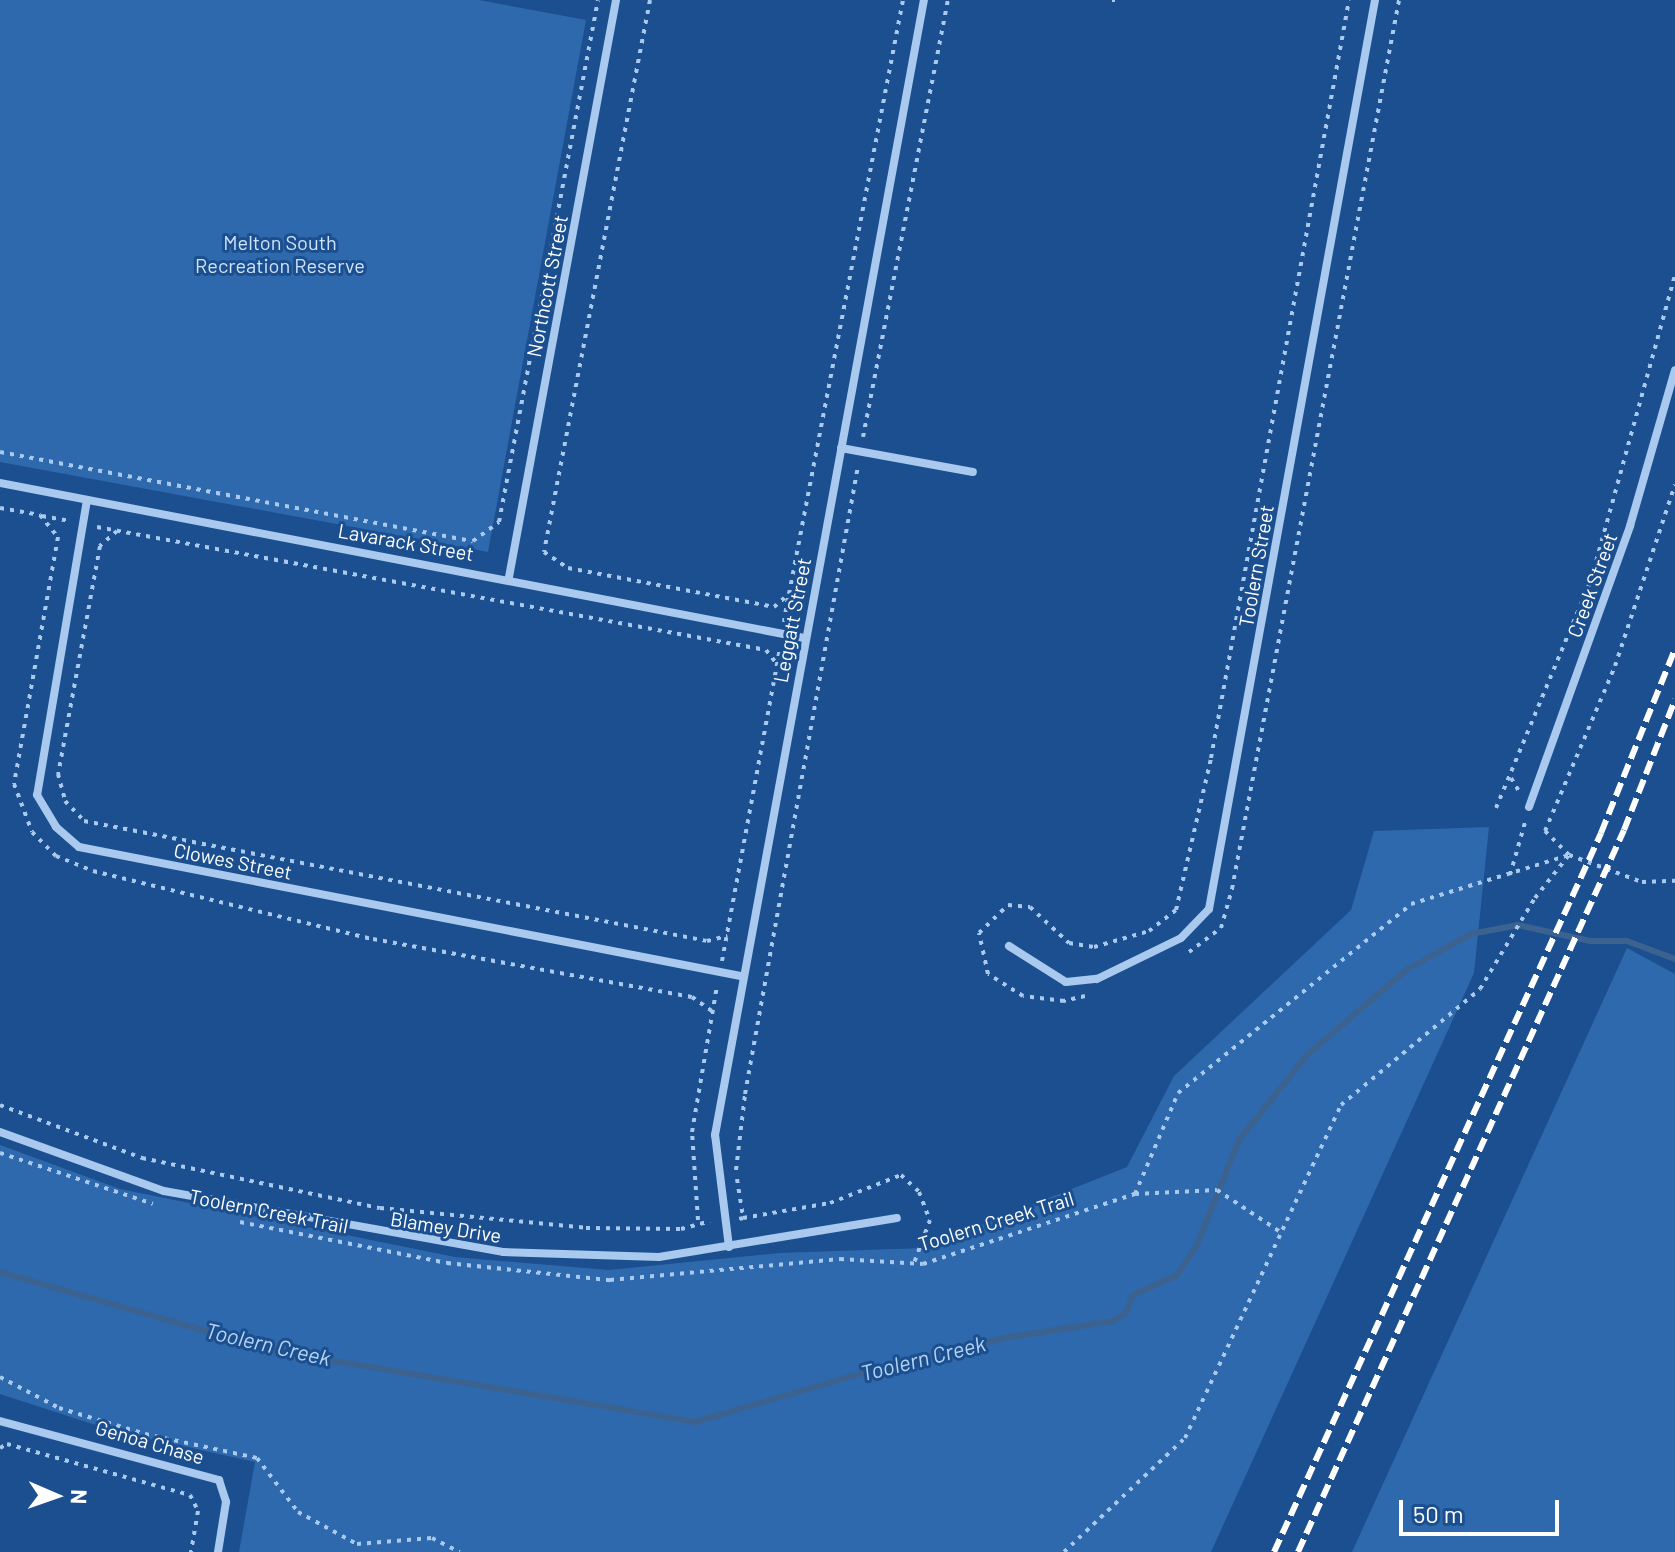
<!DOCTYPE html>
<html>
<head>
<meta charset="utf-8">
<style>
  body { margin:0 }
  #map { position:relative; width:1675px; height:1552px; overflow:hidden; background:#1b4f8f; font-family:Barlow,sans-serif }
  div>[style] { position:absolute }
  .green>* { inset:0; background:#2e69ad }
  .stream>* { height:6px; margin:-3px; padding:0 3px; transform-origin:3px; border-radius:3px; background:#3c6290 }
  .path>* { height:4px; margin-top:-2px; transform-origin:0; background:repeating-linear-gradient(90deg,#a9c9ee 0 4px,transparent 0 10px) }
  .street>* { height:8px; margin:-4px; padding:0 4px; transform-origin:4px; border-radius:4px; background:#a9c9ee }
  .rail>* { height:6px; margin-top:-3px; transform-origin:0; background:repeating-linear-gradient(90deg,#fff 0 14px,transparent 0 20px) }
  span { translate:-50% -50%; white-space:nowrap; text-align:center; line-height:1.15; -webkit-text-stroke:6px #1b4f8f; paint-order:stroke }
  .park-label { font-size:20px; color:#cfe3fa }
  .street-label { font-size:20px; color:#fff }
  .water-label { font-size:22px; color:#b5d3f5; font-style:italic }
  .north { position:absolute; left:16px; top:1456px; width:80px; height:80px; -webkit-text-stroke:6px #1b4f8f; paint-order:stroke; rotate:92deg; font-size:22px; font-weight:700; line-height:32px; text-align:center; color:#fff }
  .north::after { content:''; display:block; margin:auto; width:28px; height:36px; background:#fff; clip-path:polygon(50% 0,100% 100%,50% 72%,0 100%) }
  .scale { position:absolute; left:1399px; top:1500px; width:160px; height:36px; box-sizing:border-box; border:4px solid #fff; border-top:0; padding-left:10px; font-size:24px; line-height:28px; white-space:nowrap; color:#fff; -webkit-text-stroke:6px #1b4f8f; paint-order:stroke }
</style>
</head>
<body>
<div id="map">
  <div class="green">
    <i style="clip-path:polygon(0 0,479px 0,586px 20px,488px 552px,0 462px)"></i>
    <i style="clip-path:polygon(1489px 827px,1474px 973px,1211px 1552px,239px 1552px,255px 1462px,114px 1431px,0 1394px,0 1145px,120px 1189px,455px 1257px,609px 1270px,780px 1253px,923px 1248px,1127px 1167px,1174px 1076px,1351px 910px,1374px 831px)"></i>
    <i style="clip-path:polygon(1627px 948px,1675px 974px,1675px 1552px,1352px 1552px)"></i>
  </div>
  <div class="stream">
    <i style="left:0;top:1272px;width:287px;rotate:16deg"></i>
    <i style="left:276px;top:1351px;width:425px;rotate:9.6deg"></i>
    <i style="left:695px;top:1422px;width:175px;rotate:-16.3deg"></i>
    <i style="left:863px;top:1373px;width:145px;rotate:-13.9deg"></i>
    <i style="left:1004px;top:1338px;width:110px;rotate:-8.9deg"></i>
    <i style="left:1113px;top:1321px;width:15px;rotate:-32deg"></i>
    <i style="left:1126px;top:1313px;width:19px;rotate:-69deg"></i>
    <i style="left:1133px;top:1295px;width:48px;rotate:-24.4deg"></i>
    <i style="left:1177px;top:1275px;width:36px;rotate:-56deg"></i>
    <i style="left:1197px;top:1245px;width:113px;rotate:-68.2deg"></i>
    <i style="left:1239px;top:1140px;width:109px;rotate:-51.3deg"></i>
    <i style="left:1307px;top:1055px;width:130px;rotate:-40.6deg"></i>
    <i style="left:1406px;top:970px;width:74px;rotate:-29deg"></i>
    <i style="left:1471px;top:934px;width:48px;rotate:-10.8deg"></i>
    <i style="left:1518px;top:925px;width:74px;rotate:12.5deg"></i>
    <i style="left:1590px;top:941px;width:37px"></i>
    <i style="left:1627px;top:941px;width:51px;rotate:20.6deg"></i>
  </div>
  <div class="path">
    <i style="left:650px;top:0;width:562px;rotate:100.87deg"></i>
    <i style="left:544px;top:552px;width:29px;rotate:34deg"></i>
    <i style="left:568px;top:568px;width:210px;rotate:10.7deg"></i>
    <i style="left:774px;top:607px;width:20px;rotate:-41deg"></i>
    <i style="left:789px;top:594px;width:605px;rotate:-79.14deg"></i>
    <i style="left:1112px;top:0;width:3px"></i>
    <i style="left:863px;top:437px;width:445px;rotate:-79deg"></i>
    <i style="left:0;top:452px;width:481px;rotate:10.7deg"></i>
    <i style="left:473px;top:541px;width:32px;rotate:-36deg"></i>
    <i style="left:499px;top:522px;width:531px;rotate:-79.26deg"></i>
    <i style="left:0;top:508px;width:41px;rotate:9.9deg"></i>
    <i style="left:40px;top:515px;width:28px;rotate:51deg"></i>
    <i style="left:58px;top:537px;width:251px;rotate:100.1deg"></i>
    <i style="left:14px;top:784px;width:51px;rotate:69.4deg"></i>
    <i style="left:32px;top:832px;width:34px;rotate:45deg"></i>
    <i style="left:56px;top:856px;width:40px;rotate:22deg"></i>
    <i style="left:93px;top:871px;width:288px;rotate:13.7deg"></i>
    <i style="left:373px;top:939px;width:324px;rotate:10.3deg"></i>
    <i style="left:692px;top:997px;width:24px;rotate:35deg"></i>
    <i style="left:42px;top:516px;width:27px;rotate:10deg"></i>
    <i style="left:97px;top:527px;width:680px;rotate:10.42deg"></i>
    <i style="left:766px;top:650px;width:18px;rotate:52deg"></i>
    <i style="left:117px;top:531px;width:23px;rotate:139deg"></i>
    <i style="left:100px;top:546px;width:232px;rotate:100.4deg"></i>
    <i style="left:58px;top:774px;width:28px;rotate:75deg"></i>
    <i style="left:65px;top:801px;width:28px;rotate:46deg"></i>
    <i style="left:84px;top:821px;width:634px;rotate:10.9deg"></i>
    <i style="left:707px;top:941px;width:21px;rotate:-14deg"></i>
    <i style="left:784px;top:622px;width:26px;rotate:-81deg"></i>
    <i style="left:1511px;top:778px;width:17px;rotate:59deg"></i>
    <i style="left:1496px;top:808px;width:247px;rotate:-67.4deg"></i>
    <i style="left:1591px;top:580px;width:317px;rotate:-74.6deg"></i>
    <i style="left:1510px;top:875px;width:58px;rotate:-74.1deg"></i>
    <i style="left:1189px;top:952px;width:40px;rotate:-37deg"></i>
    <i style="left:1221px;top:928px;width:41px;rotate:-74.2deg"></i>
    <i style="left:1232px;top:889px;width:905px;rotate:-79.36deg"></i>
    <i style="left:722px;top:961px;width:319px;rotate:-79.5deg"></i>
    <i style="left:1085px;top:996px;width:22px;rotate:167deg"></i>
    <i style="left:1064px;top:1001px;width:41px;rotate:-173deg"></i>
    <i style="left:1023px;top:996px;width:41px;rotate:-147.8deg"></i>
    <i style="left:988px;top:974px;width:42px;rotate:-102.4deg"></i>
    <i style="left:979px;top:933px;width:40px;rotate:-44deg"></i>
    <i style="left:1008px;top:905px;width:22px;rotate:5deg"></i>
    <i style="left:1030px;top:907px;width:53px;rotate:42.7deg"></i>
    <i style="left:1069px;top:943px;width:25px;rotate:9deg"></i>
    <i style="left:1094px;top:947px;width:57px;rotate:-16.2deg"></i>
    <i style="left:1149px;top:931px;width:34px;rotate:-38deg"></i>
    <i style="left:1176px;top:910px;width:156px;rotate:-77deg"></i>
    <i style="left:1211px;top:758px;width:770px;rotate:-79.68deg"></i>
    <i style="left:0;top:1105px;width:152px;rotate:20.5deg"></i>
    <i style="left:142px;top:1158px;width:243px;rotate:11.9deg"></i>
    <i style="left:380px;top:1208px;width:207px;rotate:5.5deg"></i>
    <i style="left:586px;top:1228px;width:95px;rotate:0.6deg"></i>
    <i style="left:681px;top:1229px;width:30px;rotate:-15deg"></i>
    <i style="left:0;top:1153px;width:161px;rotate:18.4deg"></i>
    <i style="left:736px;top:1170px;width:77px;rotate:-83.2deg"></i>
    <i style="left:745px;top:1094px;width:638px;rotate:-79.8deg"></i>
    <i style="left:737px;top:1179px;width:39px;rotate:81deg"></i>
    <i style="left:743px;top:1218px;width:4px;rotate:166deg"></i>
    <i style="left:1135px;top:1194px;width:82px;rotate:-2.8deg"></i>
    <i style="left:1217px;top:1190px;width:78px;rotate:33.5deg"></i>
    <i style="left:743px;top:1218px;width:88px;rotate:-9.8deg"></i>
    <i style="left:830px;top:1203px;width:76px;rotate:-21.5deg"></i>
    <i style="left:901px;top:1175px;width:25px;rotate:43deg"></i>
    <i style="left:919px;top:1192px;width:30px;rotate:69deg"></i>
    <i style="left:930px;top:1220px;width:46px;rotate:110.4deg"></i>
    <i style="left:698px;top:1220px;width:88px;rotate:-93.9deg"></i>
    <i style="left:692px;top:1132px;width:149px;rotate:-80.3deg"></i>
    <i style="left:240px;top:1222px;width:211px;rotate:11.2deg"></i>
    <i style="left:447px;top:1263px;width:164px;rotate:6deg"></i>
    <i style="left:610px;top:1280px;width:231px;rotate:-5.2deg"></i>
    <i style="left:840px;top:1259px;width:83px;rotate:3.4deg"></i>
    <i style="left:923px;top:1264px;width:223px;rotate:-18.3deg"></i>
    <i style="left:1135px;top:1194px;width:110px;rotate:-66.9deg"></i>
    <i style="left:1178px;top:1093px;width:300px;rotate:-39deg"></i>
    <i style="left:1411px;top:904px;width:165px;rotate:-17.2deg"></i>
    <i style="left:1569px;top:855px;width:78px;rotate:20.3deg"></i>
    <i style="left:1642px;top:882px;width:33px;rotate:-2deg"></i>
    <i style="left:0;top:1377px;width:67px;rotate:27.7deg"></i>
    <i style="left:59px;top:1408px;width:90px;rotate:16.8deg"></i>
    <i style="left:145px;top:1434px;width:115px;rotate:12.1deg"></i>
    <i style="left:257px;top:1458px;width:68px;rotate:52.8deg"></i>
    <i style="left:298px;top:1512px;width:67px;rotate:28.5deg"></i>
    <i style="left:357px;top:1544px;width:75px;rotate:-4.6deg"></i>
    <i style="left:432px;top:1538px;width:31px;rotate:27deg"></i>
    <i style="left:0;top:1448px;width:8px;rotate:-30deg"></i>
    <i style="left:7px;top:1444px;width:190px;rotate:15.6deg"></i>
    <i style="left:190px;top:1495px;width:18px;rotate:63deg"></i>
    <i style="left:198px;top:1511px;width:42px;rotate:99.7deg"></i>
    <i style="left:1064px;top:1552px;width:166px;rotate:-43.3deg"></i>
    <i style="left:1185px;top:1438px;width:368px;rotate:-64.9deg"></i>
    <i style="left:1341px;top:1105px;width:181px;rotate:-39.8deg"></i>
    <i style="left:1480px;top:989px;width:106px;rotate:-58.9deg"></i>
    <i style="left:1535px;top:898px;width:55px;rotate:-51.7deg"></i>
    <i style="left:1569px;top:855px;width:34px;rotate:-135deg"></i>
    <i style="left:1545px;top:831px;width:179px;rotate:-67deg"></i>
    <i style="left:1615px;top:666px;width:191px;rotate:-71.7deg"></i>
  </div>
  <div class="street">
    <i style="left:841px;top:448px;width:134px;rotate:10.3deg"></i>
    <i style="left:0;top:483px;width:819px;rotate:10.91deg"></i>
    <i style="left:87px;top:500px;width:299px;rotate:99.6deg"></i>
    <i style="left:37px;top:795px;width:37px;rotate:59deg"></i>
    <i style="left:56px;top:827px;width:30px;rotate:41deg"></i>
    <i style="left:79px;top:847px;width:674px;rotate:11.03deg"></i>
    <i style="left:509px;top:577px;width:587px;rotate:-79.49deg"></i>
    <i style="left:1529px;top:807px;width:299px;rotate:-70.2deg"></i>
    <i style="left:1630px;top:526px;width:162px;rotate:-73.9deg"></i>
    <i style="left:1009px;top:946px;width:67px;rotate:32.3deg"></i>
    <i style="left:1066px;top:982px;width:31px;rotate:-6deg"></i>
    <i style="left:1097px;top:979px;width:93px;rotate:-26deg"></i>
    <i style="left:1181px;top:938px;width:40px;rotate:-46deg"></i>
    <i style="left:1209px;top:909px;width:924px;rotate:-79.65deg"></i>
    <i style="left:0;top:1132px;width:174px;rotate:19.8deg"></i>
    <i style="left:164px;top:1191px;width:344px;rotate:10.2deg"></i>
    <i style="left:503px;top:1252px;width:156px;rotate:1.8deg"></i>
    <i style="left:659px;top:1257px;width:241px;rotate:-9.3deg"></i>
    <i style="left:729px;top:1247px;width:113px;rotate:-97.1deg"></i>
    <i style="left:715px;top:1135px;width:1154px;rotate:-79.57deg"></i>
    <i style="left:0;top:1421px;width:227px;rotate:15.1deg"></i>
    <i style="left:219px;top:1480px;width:23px;rotate:72deg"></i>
    <i style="left:226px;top:1502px;width:51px;rotate:99.1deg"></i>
  </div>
  <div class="rail">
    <i style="left:1274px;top:1552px;width:790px;rotate:-65.54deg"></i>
    <i style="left:1601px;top:833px;width:198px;rotate:-68.1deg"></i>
    <i style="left:1298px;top:1552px;width:792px;rotate:-65.7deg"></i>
    <i style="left:1624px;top:830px;width:140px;rotate:-68.6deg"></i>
  </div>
  <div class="park-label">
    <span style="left:280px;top:254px">Melton South<br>Recreation Reserve</span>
  </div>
  <div class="street-label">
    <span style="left:547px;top:286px;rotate:-79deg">Northcott Street</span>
    <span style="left:406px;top:542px;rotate:10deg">Lavarack Street</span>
    <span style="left:1256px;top:566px;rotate:-80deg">Toolern Street</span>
    <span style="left:1592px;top:585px;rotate:-70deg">Creek Street</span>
    <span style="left:792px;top:620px;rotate:-79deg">Leggatt Street</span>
    <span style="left:233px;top:861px;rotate:11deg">Clowes Street</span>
    <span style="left:269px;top:1211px;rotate:11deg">Toolern Creek Trail</span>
    <span style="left:996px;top:1221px;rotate:-17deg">Toolern Creek Trail</span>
    <span style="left:446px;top:1227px;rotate:9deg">Blamey Drive</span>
    <span style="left:150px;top:1442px;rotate:16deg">Genoa Chase</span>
  </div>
  <div class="water-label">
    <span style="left:268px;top:1344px;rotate:13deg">Toolern Creek</span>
    <span style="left:923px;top:1358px;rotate:-14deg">Toolern Creek</span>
  </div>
  <div class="north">N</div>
  <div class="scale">50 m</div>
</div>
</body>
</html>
